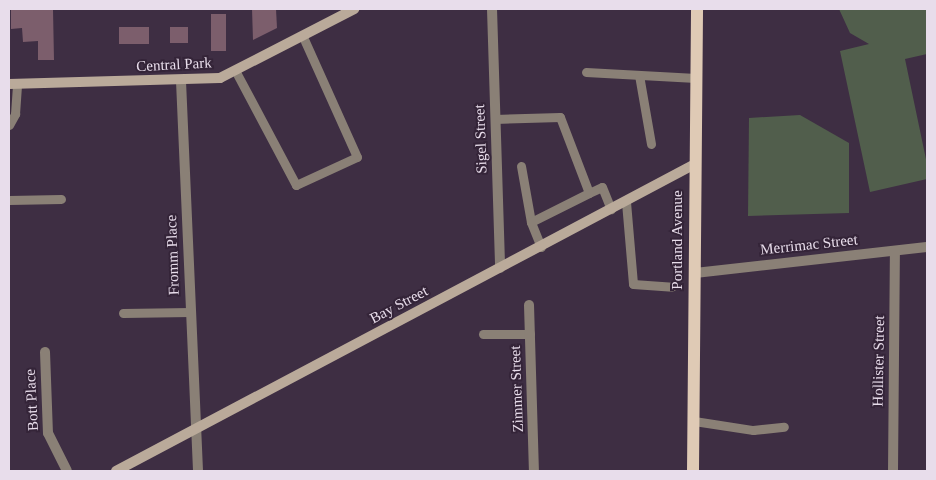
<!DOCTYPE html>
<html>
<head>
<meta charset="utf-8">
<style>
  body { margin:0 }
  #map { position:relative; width:936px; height:480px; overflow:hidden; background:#3e2e43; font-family:"Times New Roman",serif }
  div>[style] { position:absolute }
  .green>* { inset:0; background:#515e4c }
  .building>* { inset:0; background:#7c5e6c; transform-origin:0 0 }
  .lane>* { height:9px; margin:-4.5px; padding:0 4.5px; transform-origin:4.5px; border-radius:4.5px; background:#8a8076 }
  .street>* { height:10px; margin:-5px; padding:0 5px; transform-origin:5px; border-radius:5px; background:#8a8076 }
  .secondary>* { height:10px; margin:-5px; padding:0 5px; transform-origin:5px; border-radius:5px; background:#baaa9a }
  .primary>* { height:12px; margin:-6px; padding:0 6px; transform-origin:6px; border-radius:6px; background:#dfcab5 }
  span { translate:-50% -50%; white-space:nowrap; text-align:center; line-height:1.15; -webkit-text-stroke:4px #342438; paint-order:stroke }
  .street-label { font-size:15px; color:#e8ddeb }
  .frame { position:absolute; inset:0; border:10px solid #e8ddeb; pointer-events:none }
</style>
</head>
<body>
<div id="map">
  <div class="green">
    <i style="clip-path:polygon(839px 9px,927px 9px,927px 54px,905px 59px,927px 164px,927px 179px,870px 192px,840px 51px,869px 44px,850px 33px)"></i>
    <i style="clip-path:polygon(800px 115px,849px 143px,849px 213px,748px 216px,749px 118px)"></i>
  </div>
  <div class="building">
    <i style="clip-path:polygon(11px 9px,53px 9px,54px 60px,38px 60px,38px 41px,23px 42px,22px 28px,11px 29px)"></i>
    <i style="clip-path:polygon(252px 9px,276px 9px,277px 28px,253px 40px)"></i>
    <i style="left:211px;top:14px;width:15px;height:37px"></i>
    <i style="left:149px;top:27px;width:17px;height:30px;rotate:90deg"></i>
    <i style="left:188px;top:27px;width:16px;height:18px;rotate:90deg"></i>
  </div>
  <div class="lane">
    <i style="left:236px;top:72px;width:128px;rotate:62deg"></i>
    <i style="left:296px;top:185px;width:67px;rotate:-24.7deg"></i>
    <i style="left:357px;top:157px;width:132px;rotate:-114.2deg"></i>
    <i style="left:586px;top:72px;width:110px;rotate:3.1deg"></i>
    <i style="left:639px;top:75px;width:70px;rotate:80.1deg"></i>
    <i style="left:495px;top:119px;width:65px;rotate:-1.8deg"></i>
    <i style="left:560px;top:117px;width:81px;rotate:69.1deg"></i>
    <i style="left:589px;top:193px;width:14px;rotate:-25deg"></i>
    <i style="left:602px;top:187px;width:24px;rotate:68deg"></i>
    <i style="left:9px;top:125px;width:13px;rotate:-61deg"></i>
    <i style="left:15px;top:114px;width:30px;rotate:-86deg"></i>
    <i style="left:521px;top:166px;width:57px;rotate:79.9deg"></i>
    <i style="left:9px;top:200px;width:52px;rotate:-1.1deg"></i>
    <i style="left:626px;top:202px;width:82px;rotate:85.1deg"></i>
    <i style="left:633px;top:284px;width:39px;rotate:4deg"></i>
    <i style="left:541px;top:247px;width:27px;rotate:-112deg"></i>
    <i style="left:531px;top:222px;width:65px;rotate:-26.6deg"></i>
    <i style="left:123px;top:313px;width:67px;rotate:-0.9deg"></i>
    <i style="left:483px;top:334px;width:47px"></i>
    <i style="left:694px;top:421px;width:60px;rotate:8.7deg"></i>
    <i style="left:753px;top:430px;width:31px;rotate:-6deg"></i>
  </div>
  <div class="street">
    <i style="left:492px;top:9px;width:259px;rotate:88.2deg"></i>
    <i style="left:181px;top:81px;width:390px;rotate:87.5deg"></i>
    <i style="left:695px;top:273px;width:233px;rotate:-6.4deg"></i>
    <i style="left:529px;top:305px;width:166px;rotate:88.3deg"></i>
    <i style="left:45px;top:352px;width:81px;rotate:87.9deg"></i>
    <i style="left:48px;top:433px;width:42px;rotate:63.4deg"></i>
    <i style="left:893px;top:471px;width:220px;rotate:-89.5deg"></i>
  </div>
  <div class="secondary">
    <i style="left:9px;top:84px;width:211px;rotate:-1.6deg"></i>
    <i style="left:220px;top:78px;width:151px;rotate:-27.2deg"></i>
    <i style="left:116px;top:471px;width:655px;rotate:-27.93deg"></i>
  </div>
  <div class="primary">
    <i style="left:693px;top:471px;width:462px;rotate:-89.5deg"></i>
  </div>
  <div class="street-label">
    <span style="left:174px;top:65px;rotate:-3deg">Central Park</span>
    <span style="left:481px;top:139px;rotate:-92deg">Sigel Street</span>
    <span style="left:678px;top:240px;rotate:-90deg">Portland Avenue</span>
    <span style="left:809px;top:245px;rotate:-6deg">Merrimac Street</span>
    <span style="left:173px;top:255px;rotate:-92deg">Fromm Place</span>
    <span style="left:399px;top:305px;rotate:-28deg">Bay Street</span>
    <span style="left:879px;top:361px;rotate:-89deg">Hollister Street</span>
    <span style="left:517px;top:389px;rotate:-92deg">Zimmer Street</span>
    <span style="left:32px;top:400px;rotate:-93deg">Bott Place</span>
  </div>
  <div class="frame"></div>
</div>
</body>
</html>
